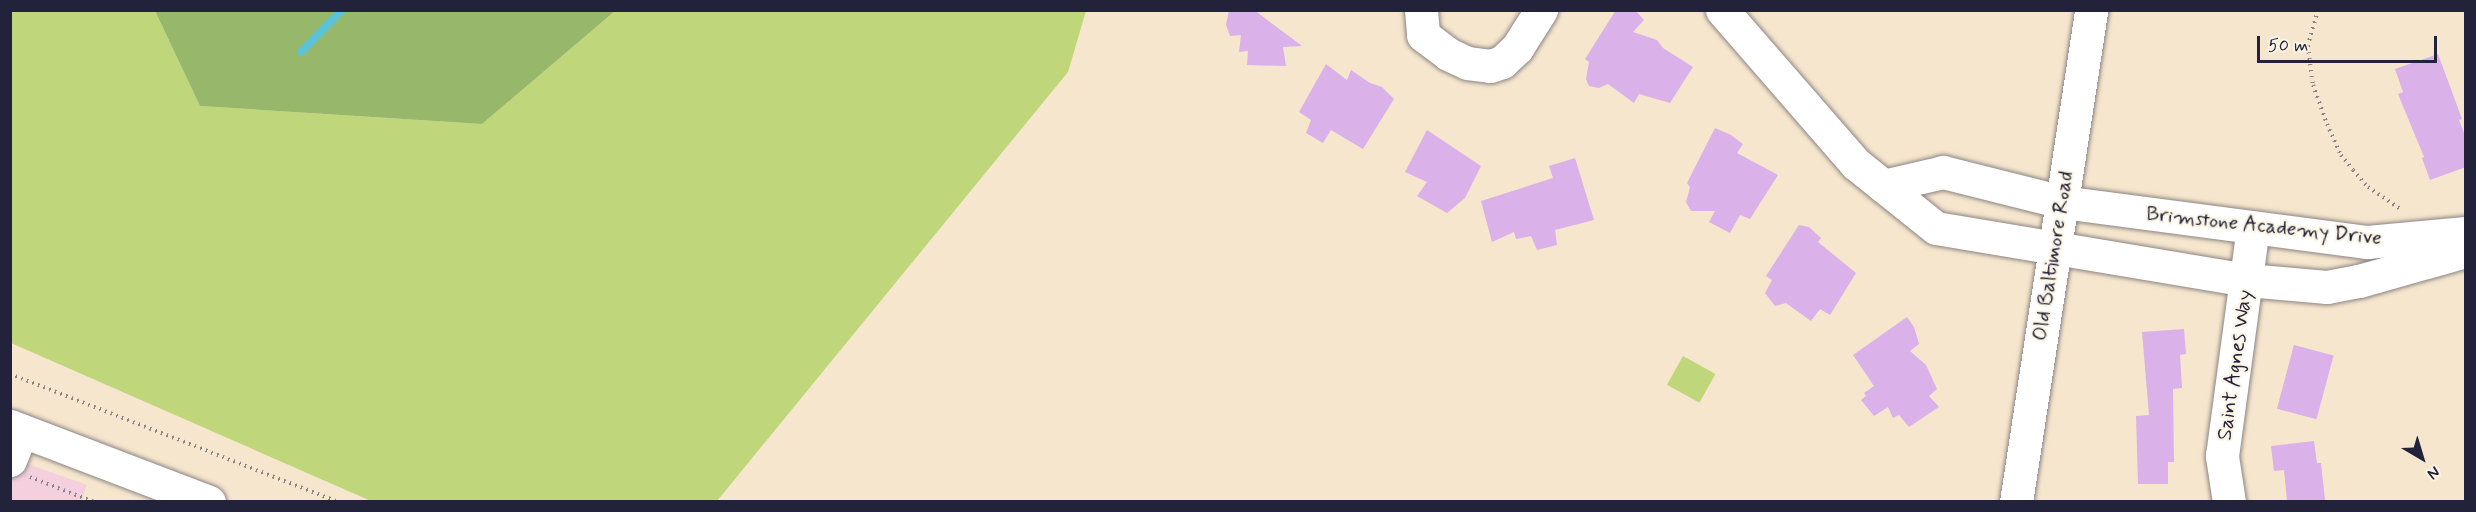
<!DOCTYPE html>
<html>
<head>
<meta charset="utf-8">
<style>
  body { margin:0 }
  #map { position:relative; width:2476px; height:512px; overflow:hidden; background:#f6e6cd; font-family:Mynerve,sans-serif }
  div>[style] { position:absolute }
  .built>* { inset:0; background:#f4cfdd }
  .green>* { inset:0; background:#bfd67b; transform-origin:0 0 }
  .forest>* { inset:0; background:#97b76b }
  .stream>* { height:8px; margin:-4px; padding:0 4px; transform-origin:4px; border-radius:4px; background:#5bc3d8 }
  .building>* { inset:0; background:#dab1e9; transform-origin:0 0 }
  .path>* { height:4px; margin-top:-2px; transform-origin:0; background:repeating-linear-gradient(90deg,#8c8484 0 1.5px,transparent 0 6px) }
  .roads { filter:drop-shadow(0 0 2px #8c8484) drop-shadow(0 0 2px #8c8484) }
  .minor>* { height:33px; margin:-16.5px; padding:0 16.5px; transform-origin:16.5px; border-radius:16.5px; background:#fff }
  span { translate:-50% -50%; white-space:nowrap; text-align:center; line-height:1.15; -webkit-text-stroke:4.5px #fcf5e5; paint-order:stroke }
  .street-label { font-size:21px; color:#22223b }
  .frame { position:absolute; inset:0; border:12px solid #22223b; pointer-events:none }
  .north { position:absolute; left:2392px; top:428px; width:60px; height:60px; -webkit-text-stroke:4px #fcf5e5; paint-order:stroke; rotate:142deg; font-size:16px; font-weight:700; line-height:24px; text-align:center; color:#22223b }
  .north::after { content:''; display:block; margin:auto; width:21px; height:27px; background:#22223b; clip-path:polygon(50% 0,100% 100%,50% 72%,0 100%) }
  .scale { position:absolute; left:2257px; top:36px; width:180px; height:27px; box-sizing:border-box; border:3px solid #22223b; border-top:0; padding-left:8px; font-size:18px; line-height:21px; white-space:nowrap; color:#22223b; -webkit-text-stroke:4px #fcf5e5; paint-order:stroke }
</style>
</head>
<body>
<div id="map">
  <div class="built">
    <i style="clip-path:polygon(11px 458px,87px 485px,81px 501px,11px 502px)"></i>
  </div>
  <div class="green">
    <i style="clip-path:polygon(11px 11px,155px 11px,200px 106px,482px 124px,615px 11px,1086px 11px,1068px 72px,717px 501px,371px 501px,11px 343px)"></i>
    <i style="left:1683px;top:356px;width:37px;height:33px;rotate:29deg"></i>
  </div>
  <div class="forest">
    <i style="clip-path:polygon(155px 11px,615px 11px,482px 124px,200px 106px)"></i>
  </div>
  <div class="stream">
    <i style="left:301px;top:52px;width:59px;rotate:-45.7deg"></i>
  </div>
  <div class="building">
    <i style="clip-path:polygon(1229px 10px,1254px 10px,1302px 46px,1283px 47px,1286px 66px,1247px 65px,1248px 51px,1239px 52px,1241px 35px,1230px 36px,1226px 25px)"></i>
    <i style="clip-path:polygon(1616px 10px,1635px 10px,1644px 20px,1633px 32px,1657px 40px,1663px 48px,1693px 67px,1670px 103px,1639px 94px,1634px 103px,1608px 84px,1599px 88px,1589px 86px,1586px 79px,1589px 62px,1585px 59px)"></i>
    <i style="clip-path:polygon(2438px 54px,2462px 119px,2459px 120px,2466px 138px,2466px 167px,2430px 180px,2422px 158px,2424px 157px,2398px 94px,2403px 92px,2395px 69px)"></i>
    <i style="clip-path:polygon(1326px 64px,1347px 80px,1351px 70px,1370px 83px,1382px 87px,1394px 99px,1363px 149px,1331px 130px,1323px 143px,1306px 133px,1311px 120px,1299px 112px)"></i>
    <i style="clip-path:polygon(1715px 128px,1731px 135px,1743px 144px,1737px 153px,1778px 175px,1750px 219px,1740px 215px,1730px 233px,1709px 222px,1715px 211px,1691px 211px,1686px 202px,1690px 187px,1687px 183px)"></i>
    <i style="clip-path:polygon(1427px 130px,1481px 166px,1465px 198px,1447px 213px,1417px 196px,1427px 182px,1405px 172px)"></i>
    <i style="clip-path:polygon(1575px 158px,1594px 220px,1555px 230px,1557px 245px,1537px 250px,1531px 236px,1516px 239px,1514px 232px,1492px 242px,1481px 201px,1553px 178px,1549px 166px)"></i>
    <i style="clip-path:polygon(1799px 225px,1809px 227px,1821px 238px,1818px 242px,1856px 273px,1830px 315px,1820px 309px,1811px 321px,1786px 303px,1775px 306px,1765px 293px,1772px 280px,1766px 276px)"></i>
    <i style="clip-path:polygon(1907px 317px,1914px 327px,1919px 344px,1910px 351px,1926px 365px,1937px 389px,1929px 396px,1939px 407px,1909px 427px,1899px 415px,1893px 418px,1888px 407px,1874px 416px,1861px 400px,1866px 396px,1864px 393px,1874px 386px,1853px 355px)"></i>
    <i style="clip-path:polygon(2184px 329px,2186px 354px,2180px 355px,2182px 388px,2173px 389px,2174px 462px,2168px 462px,2168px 484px,2138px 484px,2136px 416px,2149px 415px,2142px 332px)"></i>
    <i style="left:2294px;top:345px;width:41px;height:66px;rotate:15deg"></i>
    <i style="clip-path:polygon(2314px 441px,2317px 463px,2321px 463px,2325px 500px,2287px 501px,2284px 470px,2274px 471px,2271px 446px)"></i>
  </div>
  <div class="path">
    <i style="left:2318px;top:10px;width:37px;rotate:106deg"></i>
    <i style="left:2308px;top:46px;width:39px;rotate:83deg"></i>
    <i style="left:2313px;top:85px;width:41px;rotate:70.3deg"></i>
    <i style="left:2327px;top:124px;width:34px;rotate:66deg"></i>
    <i style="left:2341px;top:155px;width:19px;rotate:51deg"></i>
    <i style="left:2353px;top:170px;width:23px;rotate:49deg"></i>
    <i style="left:2368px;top:187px;width:41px;rotate:34.1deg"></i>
    <i style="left:10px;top:374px;width:353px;rotate:21.3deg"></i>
    <i style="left:30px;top:477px;width:69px;rotate:21.3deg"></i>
  </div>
  <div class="roads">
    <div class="minor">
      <i style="left:1421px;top:10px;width:25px;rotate:85deg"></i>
      <i style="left:1423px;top:35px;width:31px;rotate:37deg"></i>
      <i style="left:1448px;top:54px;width:21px;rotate:25deg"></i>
      <i style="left:1467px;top:63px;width:23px;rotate:7deg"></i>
      <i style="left:1490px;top:66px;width:13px;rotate:-18deg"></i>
      <i style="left:1502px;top:62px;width:21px;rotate:-43deg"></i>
      <i style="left:1517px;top:48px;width:45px;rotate:-57.7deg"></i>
      <i style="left:1722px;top:10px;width:204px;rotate:49deg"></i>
      <i style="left:1856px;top:164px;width:102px;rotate:38.7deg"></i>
      <i style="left:1936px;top:228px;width:315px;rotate:9.5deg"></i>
      <i style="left:2247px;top:280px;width:80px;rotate:5deg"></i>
      <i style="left:2327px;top:287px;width:33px;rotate:-11deg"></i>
      <i style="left:2359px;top:281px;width:111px;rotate:-15.7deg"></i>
      <i style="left:1883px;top:186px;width:62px;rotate:-13.1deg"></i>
      <i style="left:1943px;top:172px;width:123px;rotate:14.1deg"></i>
      <i style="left:2062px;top:202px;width:308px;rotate:7.5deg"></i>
      <i style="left:2367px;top:242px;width:99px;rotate:-5.2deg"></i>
      <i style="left:10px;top:426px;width:213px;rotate:20.9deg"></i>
      <i style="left:10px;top:460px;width:31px;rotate:-68deg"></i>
      <i style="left:2016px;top:502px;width:498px;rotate:-81.3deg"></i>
      <i style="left:2229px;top:502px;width:47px;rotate:-98.7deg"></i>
      <i style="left:2222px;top:456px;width:230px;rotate:-82.3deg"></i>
    </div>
  </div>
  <div class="street-label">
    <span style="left:2264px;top:226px;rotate:6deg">Brimstone Academy Drive</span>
    <span style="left:2053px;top:256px;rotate:-81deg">Old Baltimore Road</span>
    <span style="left:2235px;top:365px;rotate:-82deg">Saint Agnes Way</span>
  </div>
  <div class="frame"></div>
  <div class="north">N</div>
  <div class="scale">50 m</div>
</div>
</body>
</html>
